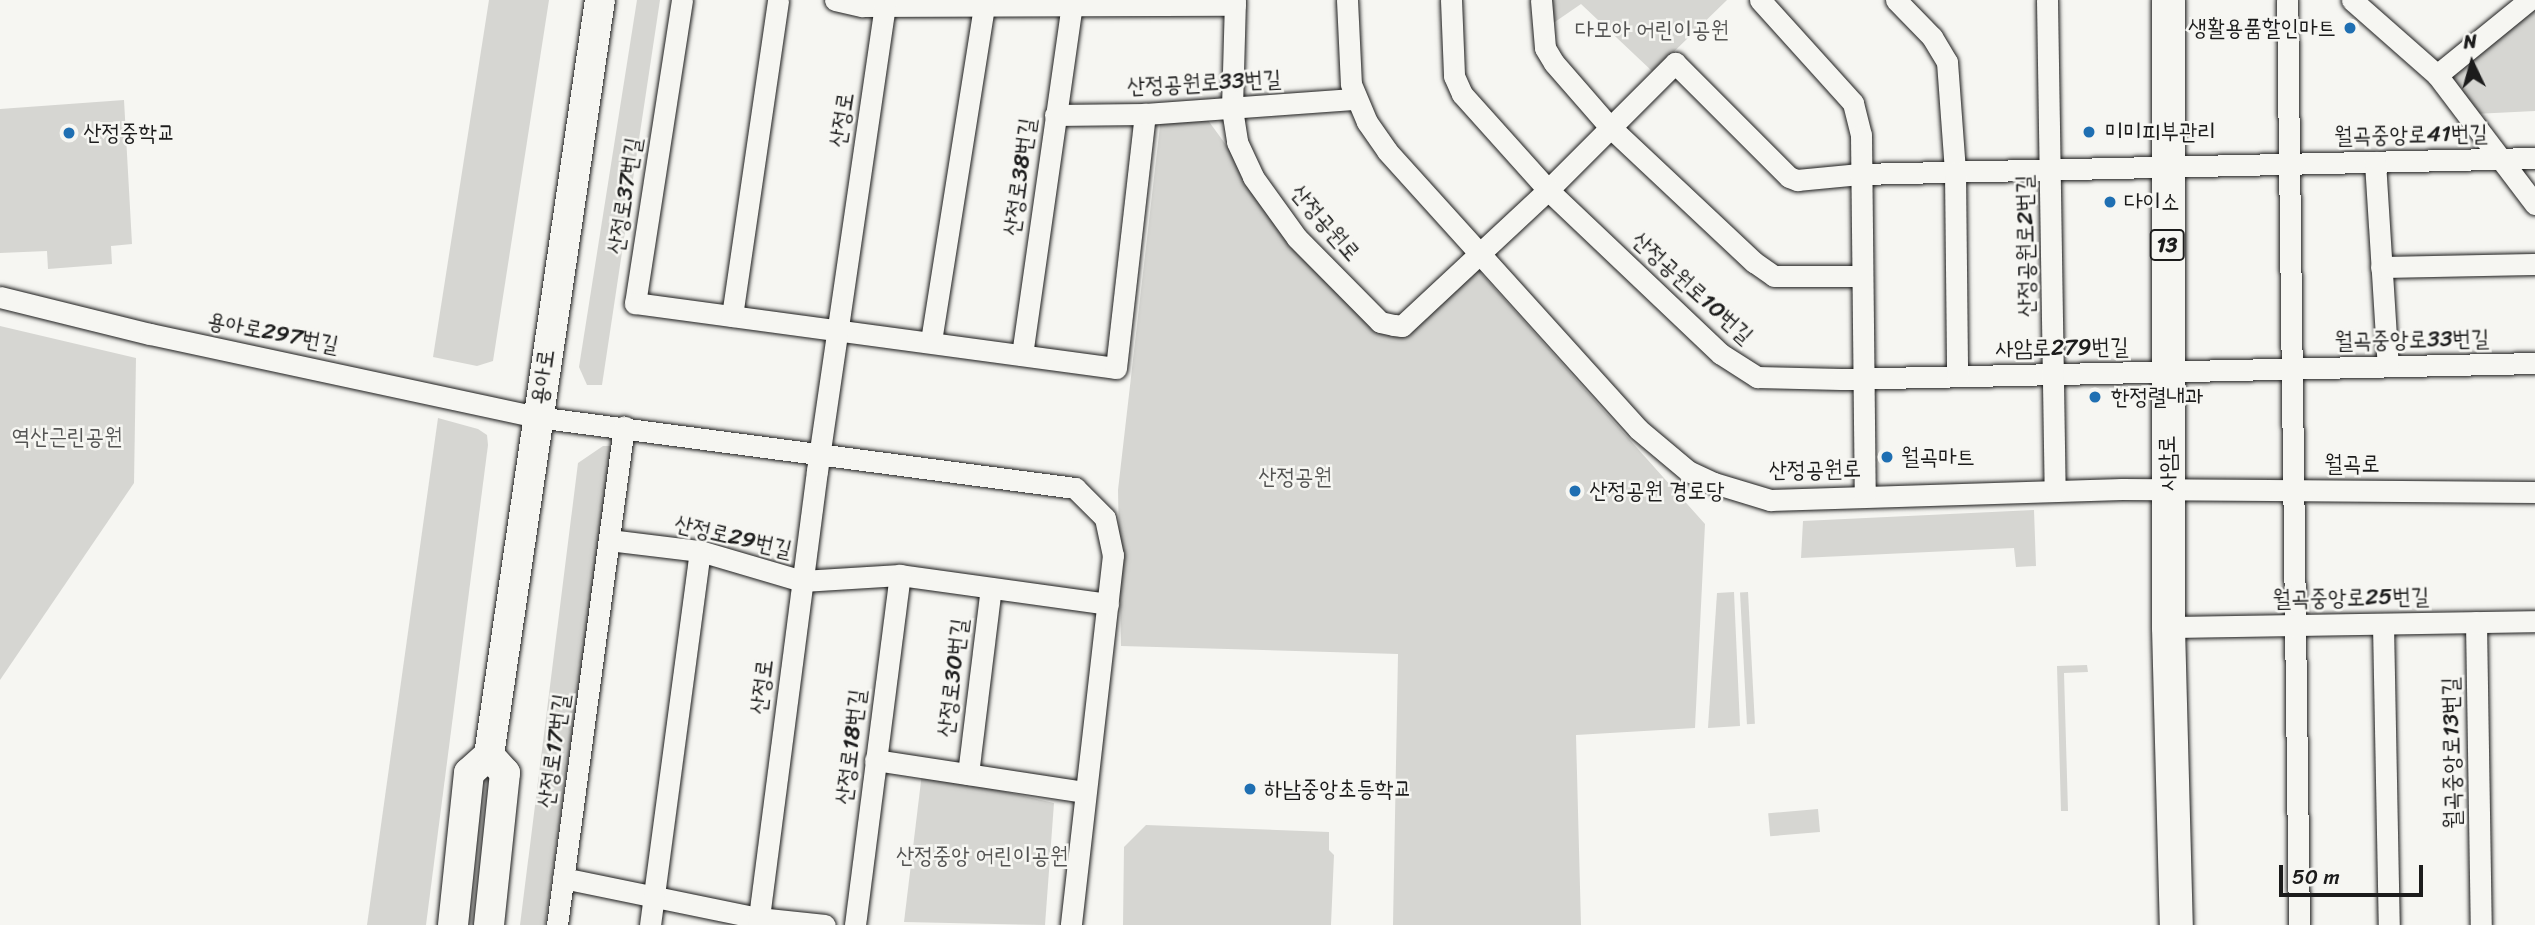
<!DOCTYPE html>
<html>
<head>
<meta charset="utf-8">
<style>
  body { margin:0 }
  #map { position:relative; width:2535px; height:925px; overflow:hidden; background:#f6f6f2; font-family:Sriracha,"Poor Story",sans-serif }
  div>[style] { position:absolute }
  .green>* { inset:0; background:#d6d6d2; transform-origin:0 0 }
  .roads { filter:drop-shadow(0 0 2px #1c1c1c) drop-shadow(0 0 2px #1c1c1c) }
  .minor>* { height:21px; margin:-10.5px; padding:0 10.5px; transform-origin:10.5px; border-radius:10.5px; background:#f6f6f2 }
  .secondary>* { height:30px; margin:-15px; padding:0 15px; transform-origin:15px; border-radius:15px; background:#f6f6f2 }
  .primary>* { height:33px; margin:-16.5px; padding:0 16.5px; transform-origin:16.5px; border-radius:16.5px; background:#f6f6f2 }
  .dots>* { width:19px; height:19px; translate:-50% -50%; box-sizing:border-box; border:4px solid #f6f6f2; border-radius:50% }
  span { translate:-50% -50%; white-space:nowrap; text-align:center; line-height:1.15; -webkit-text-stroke:5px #f6f6f2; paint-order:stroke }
  .shield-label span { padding:2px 5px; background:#f6f6f2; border:2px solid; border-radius:5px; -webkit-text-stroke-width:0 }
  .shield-label { font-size:21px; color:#1c1c1c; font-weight:700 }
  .poi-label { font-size:23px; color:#1c1c1c }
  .right { translate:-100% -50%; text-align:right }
  .left { translate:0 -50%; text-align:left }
  .park-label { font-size:23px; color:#545453 }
  .street-label { font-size:23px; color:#1c1c1c }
  .north { position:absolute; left:2437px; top:28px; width:70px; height:70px; -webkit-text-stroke:5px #f6f6f2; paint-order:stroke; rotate:355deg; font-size:19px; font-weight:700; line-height:28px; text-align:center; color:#1c1c1c }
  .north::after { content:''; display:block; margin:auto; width:24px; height:32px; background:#1c1c1c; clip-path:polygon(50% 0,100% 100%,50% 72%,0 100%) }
  .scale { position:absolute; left:2279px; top:865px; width:144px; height:32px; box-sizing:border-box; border:4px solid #1c1c1c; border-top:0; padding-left:9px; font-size:21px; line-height:24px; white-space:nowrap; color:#1c1c1c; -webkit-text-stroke:5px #f6f6f2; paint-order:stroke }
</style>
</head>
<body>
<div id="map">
  <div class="green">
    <i style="clip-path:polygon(489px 0,549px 0,493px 361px,477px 366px,433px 357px)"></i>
    <i style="clip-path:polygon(637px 0,660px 0,602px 385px,587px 385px,579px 367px)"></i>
    <i style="clip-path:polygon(1548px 0,1727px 0,1653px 72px,1581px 4px,1549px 26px)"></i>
    <i style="clip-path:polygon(2535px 3px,2535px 111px,2474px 114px,2446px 76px)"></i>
    <i style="clip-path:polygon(124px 100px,132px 244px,111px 246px,112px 264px,48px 269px,47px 251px,0 253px,0 109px)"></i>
    <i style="clip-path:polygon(1162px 108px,1202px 112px,1288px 230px,1387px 330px,1471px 262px,1705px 524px,1695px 728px,1576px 735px,1581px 925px,1393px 925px,1398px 654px,1121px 646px,1118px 490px)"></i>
    <i style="clip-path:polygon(0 326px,136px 358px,134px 483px,0 680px)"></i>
    <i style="clip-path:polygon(438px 418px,478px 429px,487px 435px,488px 445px,426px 925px,367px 925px)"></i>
    <i style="clip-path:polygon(603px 446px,614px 446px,545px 925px,520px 925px,578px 463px)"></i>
    <i style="clip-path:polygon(2034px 510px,2036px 566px,2016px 567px,2014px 548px,1801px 558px,1803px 521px)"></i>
    <i style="clip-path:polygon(1734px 592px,1740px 726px,1708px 728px,1717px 593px)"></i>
    <i style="left:1748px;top:592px;width:132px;height:8px;rotate:87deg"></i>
    <i style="clip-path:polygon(2087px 665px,2088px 672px,2064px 673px,2068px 811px,2061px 811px,2057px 666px)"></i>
    <i style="clip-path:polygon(922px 773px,1054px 803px,1045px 925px,904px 922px)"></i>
    <i style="left:1818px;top:809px;width:23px;height:50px;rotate:85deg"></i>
    <i style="clip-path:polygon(1146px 825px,1329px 832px,1329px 850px,1334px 855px,1331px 925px,1123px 925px,1124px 847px)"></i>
  </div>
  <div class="roads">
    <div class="minor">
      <i style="left:682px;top:0;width:307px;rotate:98.8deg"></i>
      <i style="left:635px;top:303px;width:485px;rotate:7.7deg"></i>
      <i style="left:1116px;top:368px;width:256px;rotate:-83.5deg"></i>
      <i style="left:835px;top:0;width:28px;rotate:13deg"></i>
      <i style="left:862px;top:6px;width:373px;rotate:-0.2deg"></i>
      <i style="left:1235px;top:0;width:109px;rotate:91.6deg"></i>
      <i style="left:1232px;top:109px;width:33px;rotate:81deg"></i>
      <i style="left:1237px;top:142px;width:38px;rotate:65deg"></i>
      <i style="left:1253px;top:177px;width:75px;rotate:54.2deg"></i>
      <i style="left:1297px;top:238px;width:118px;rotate:45.3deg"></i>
      <i style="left:1380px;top:322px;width:14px;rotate:12deg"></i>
      <i style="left:1394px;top:325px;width:8px;rotate:7deg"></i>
      <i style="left:1402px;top:326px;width:200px;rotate:-43deg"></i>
      <i style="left:1548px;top:190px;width:180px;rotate:-45deg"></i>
      <i style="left:1675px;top:63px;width:161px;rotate:45deg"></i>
      <i style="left:1789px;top:177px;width:9px;rotate:21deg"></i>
      <i style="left:1797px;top:180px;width:63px;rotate:-5.4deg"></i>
      <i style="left:1860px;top:174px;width:675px;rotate:-1.36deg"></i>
      <i style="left:1347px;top:0;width:84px;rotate:87.3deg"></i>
      <i style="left:1351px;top:84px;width:41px;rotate:67.2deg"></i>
      <i style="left:1367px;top:122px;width:35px;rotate:55deg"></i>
      <i style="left:1387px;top:151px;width:375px;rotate:47.9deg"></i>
      <i style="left:1638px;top:429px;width:65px;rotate:40deg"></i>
      <i style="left:1688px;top:471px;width:29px;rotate:25deg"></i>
      <i style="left:1714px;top:483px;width:59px;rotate:16.9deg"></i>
      <i style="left:1770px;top:500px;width:352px;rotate:-1.8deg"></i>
      <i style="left:2122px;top:489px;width:413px;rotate:0.4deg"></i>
      <i style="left:1451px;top:0;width:76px;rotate:87.7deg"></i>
      <i style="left:1454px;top:76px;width:20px;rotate:66deg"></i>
      <i style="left:1462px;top:94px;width:129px;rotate:48.1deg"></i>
      <i style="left:1548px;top:190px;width:238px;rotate:43.5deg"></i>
      <i style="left:1721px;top:354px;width:43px;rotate:32.6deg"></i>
      <i style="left:1757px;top:377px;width:84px;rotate:1.4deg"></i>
      <i style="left:1841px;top:379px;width:694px;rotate:-1.32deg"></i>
      <i style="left:1541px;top:0;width:48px;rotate:85.2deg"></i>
      <i style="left:1545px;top:48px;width:17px;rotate:59deg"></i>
      <i style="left:1554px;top:63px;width:84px;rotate:48.9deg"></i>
      <i style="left:1609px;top:126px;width:199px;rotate:43.2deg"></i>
      <i style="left:1754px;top:262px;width:24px;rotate:35deg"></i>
      <i style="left:1774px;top:276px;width:85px"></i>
      <i style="left:1760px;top:0;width:139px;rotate:47.9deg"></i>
      <i style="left:1853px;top:103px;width:33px;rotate:76deg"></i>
      <i style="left:1861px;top:135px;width:361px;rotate:89.4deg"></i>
      <i style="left:1896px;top:0;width:52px;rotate:45.8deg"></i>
      <i style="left:1932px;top:37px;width:29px;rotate:59deg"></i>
      <i style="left:1947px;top:62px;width:110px;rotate:85.8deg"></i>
      <i style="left:1955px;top:172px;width:204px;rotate:89.4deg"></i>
      <i style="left:2047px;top:0;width:491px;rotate:89.1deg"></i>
      <i style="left:2287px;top:0;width:925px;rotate:89.26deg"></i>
      <i style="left:2352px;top:0;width:113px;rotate:41.4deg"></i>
      <i style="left:2437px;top:75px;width:162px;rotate:52.8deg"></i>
      <i style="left:2437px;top:75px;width:119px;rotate:-39.2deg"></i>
      <i style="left:1055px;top:115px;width:90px;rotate:-0.6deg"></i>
      <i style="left:1145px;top:114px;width:212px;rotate:-4.1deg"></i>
      <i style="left:2375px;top:162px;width:204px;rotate:86.4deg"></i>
      <i style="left:2381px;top:267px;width:154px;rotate:-1.1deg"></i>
      <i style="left:0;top:297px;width:154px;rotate:13.9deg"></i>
      <i style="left:150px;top:334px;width:396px;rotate:12.1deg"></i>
      <i style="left:537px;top:417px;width:543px;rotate:7.52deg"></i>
      <i style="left:1075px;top:488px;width:42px;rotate:45deg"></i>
      <i style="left:1105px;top:518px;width:38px;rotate:78deg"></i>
      <i style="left:1113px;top:555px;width:372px;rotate:96.5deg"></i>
      <i style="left:732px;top:316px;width:319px;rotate:-81.7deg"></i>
      <i style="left:931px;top:341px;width:340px;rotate:-81deg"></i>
      <i style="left:1022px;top:355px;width:354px;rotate:-81.9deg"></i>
      <i style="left:609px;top:540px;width:92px;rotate:6.9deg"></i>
      <i style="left:700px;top:551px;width:106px;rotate:16.4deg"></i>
      <i style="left:802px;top:581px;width:98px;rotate:-3.5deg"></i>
      <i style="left:900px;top:575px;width:210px;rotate:7.9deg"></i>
      <i style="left:2476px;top:622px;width:303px;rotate:89.1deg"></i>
      <i style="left:2383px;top:624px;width:301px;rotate:88.9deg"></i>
      <i style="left:2168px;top:627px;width:367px;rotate:-0.9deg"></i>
      <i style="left:875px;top:760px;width:212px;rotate:8.7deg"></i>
      <i style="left:968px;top:774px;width:187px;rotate:-83deg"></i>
      <i style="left:563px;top:878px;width:199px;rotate:11.6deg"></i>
      <i style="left:758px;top:918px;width:67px;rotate:6deg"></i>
      <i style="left:557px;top:925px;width:503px;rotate:-82.35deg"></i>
      <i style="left:650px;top:925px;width:377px;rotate:-82.4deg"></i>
      <i style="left:758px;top:925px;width:458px;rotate:-82.6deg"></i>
      <i style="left:817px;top:471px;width:476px;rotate:-81.7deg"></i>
      <i style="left:855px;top:925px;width:353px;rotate:-82.7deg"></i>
    </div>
    <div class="secondary">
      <i style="left:453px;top:925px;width:153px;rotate:-84deg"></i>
      <i style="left:469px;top:773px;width:27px;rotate:-42deg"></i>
      <i style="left:489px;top:755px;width:763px;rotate:-81.64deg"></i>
      <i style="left:489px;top:925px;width:153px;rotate:-84deg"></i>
      <i style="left:505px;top:773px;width:24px;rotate:-132deg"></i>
    </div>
    <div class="primary">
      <i style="left:2168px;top:0;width:627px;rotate:90deg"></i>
      <i style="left:2168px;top:627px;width:298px;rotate:88.5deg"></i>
    </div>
  </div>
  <div class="dots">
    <i style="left:2350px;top:28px;background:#1f6fb2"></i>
    <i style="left:2089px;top:132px;background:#1f6fb2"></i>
    <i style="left:69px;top:133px;background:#1f6fb2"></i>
    <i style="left:2110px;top:202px;background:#1f6fb2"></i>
    <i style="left:2095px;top:397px;background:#1f6fb2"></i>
    <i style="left:1887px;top:457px;background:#1f6fb2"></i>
    <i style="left:1575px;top:491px;background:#1f6fb2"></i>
    <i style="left:1250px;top:789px;background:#1f6fb2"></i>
  </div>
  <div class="shield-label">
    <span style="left:2167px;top:245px">13</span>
  </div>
  <div class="poi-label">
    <span class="right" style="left:2336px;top:28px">생활용품할인마트</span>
    <span class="left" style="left:2105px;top:132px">미미피부관리</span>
    <span class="left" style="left:83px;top:133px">산정중학교</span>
    <span class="left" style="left:2124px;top:202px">다이소</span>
    <span class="left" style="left:2111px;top:397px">한정렬내과</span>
    <span class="left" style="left:1901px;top:457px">월곡마트</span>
    <span class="left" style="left:1589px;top:491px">산정공원 경로당</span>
    <span class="left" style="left:1264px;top:789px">하남중앙초등학교</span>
  </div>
  <div class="park-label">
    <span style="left:1652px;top:30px">다모아 어린이공원</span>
    <span style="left:67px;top:437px">역산근린공원</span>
    <span style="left:1295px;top:477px">산정공원</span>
    <span style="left:982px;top:856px">산정중앙 어린이공원</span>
  </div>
  <div class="street-label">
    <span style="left:1204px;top:83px;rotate:-3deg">산정공원로33번길</span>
    <span style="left:842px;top:120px;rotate:-81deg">산정로</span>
    <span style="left:2411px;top:135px;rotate:-1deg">월곡중앙로41번길</span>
    <span style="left:1020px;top:177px;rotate:-82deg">산정로38번길</span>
    <span style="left:625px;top:196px;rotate:-81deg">산정로37번길</span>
    <span style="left:1325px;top:223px;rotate:49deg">산정공원로</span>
    <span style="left:2026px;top:246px;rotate:-91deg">산정공원로2번길</span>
    <span style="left:1692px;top:288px;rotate:42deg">산정공원로10번길</span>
    <span style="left:273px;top:333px;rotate:11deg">용아로297번길</span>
    <span style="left:2412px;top:340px;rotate:-1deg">월곡중앙로33번길</span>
    <span style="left:2062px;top:348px;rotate:-1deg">사암로279번길</span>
    <span style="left:543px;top:377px;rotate:-82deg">용아로</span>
    <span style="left:2168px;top:463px;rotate:-91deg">사암로</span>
    <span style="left:2352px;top:464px">월곡로</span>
    <span style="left:1815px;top:470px;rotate:-1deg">산정공원로</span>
    <span style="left:733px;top:537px;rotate:13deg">산정로29번길</span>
    <span style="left:2351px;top:598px;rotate:-1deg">월곡중앙로25번길</span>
    <span style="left:953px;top:678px;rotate:-83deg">산정로30번길</span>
    <span style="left:762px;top:687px;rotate:-83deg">산정로</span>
    <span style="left:851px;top:747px;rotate:-83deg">산정로18번길</span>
    <span style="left:554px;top:751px;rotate:-82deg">산정로17번길</span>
    <span style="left:2452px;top:753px;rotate:-91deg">월곡중앙로13번길</span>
  </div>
  <div class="north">N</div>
  <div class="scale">50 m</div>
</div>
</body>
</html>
